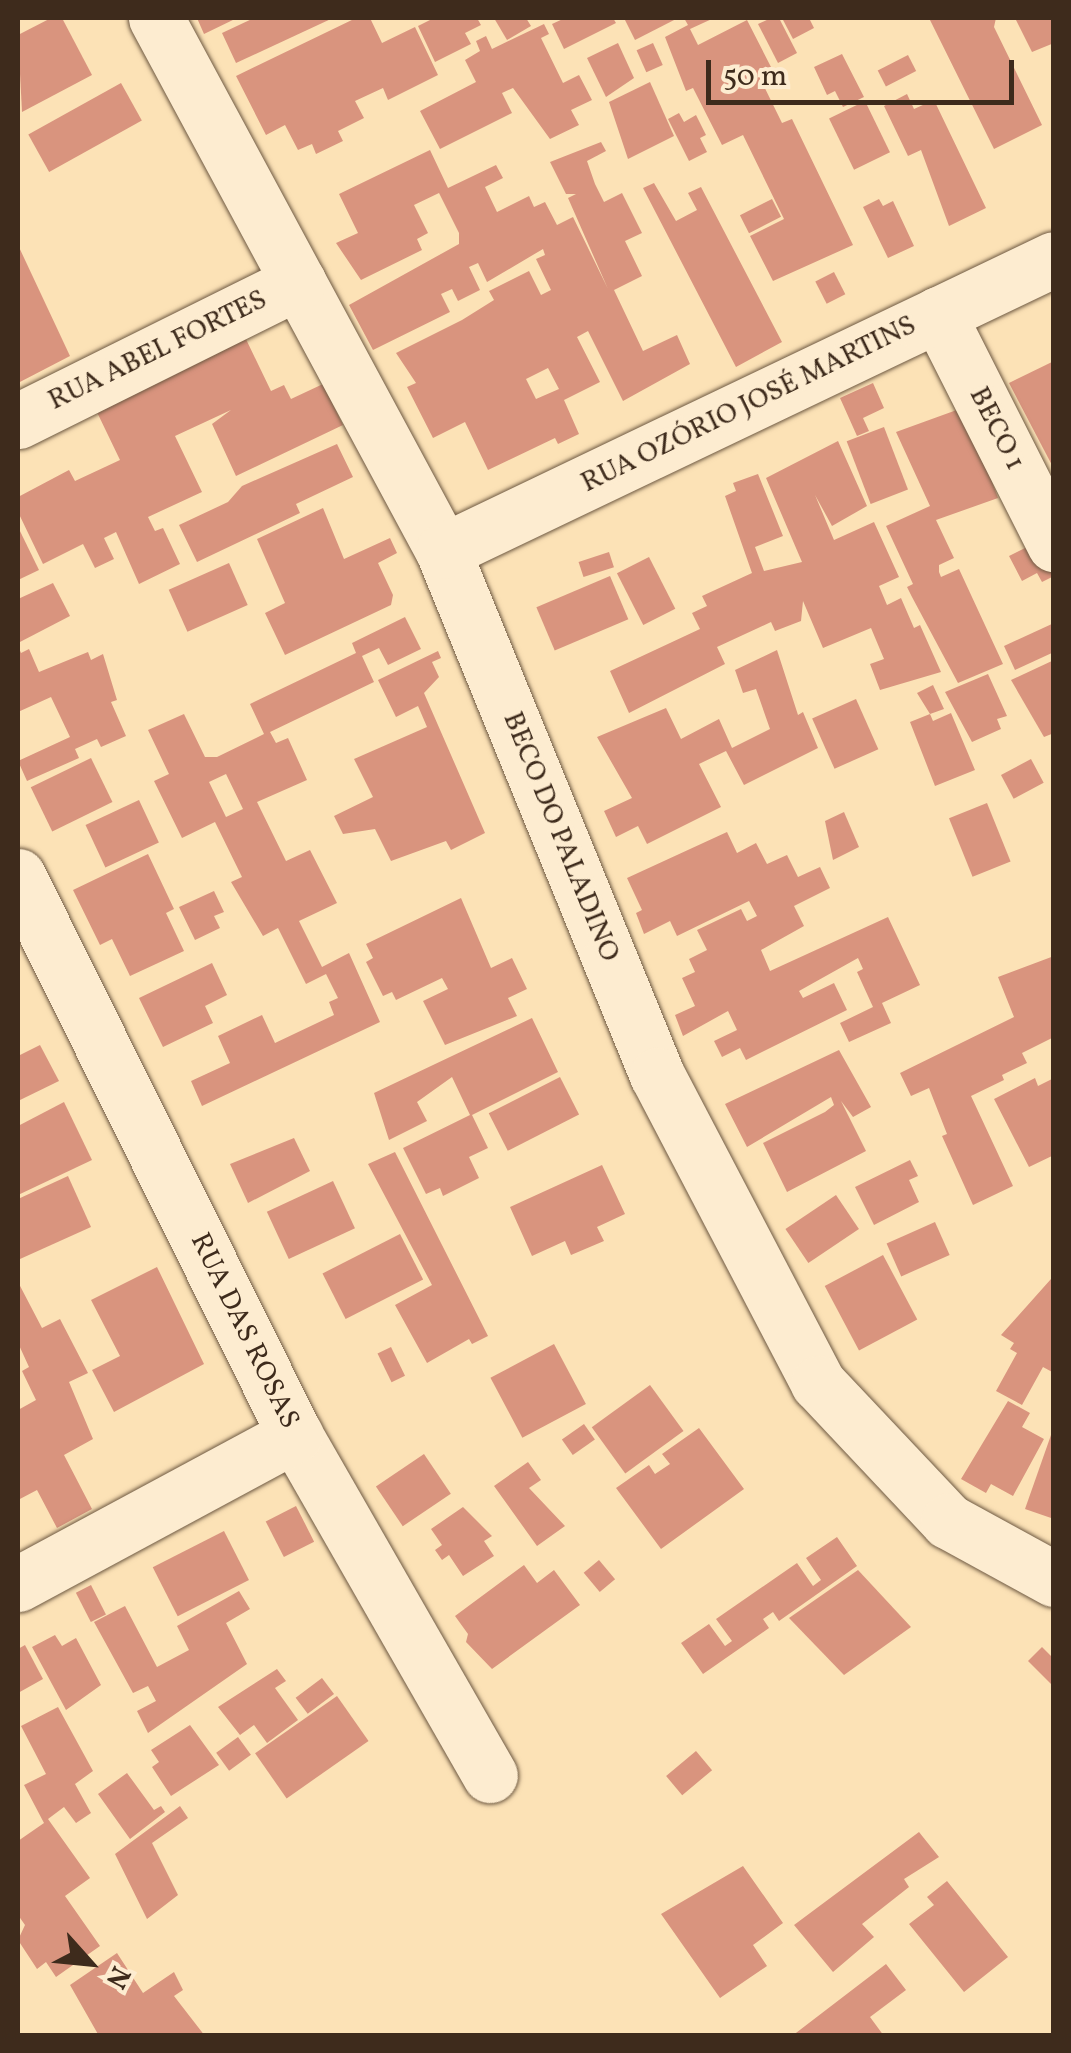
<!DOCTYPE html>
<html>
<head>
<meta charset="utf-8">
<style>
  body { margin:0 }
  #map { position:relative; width:1071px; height:2053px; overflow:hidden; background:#fce2b6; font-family:Vollkorn,serif }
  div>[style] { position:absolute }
  .building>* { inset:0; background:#d9947e; transform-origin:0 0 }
  .roads { filter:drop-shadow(0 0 2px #6e5942) drop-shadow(0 0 2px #6e5942) }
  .minor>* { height:55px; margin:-27.5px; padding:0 27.5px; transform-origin:27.5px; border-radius:27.5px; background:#fdecd0 }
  span { translate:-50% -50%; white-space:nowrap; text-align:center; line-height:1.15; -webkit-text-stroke:8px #fdecd0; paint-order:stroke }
  .street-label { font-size:28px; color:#3e2b1c }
  .frame { position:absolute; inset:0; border:20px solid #3e2b1c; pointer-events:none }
  .north { position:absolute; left:40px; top:1913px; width:100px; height:100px; -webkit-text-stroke:8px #fdecd0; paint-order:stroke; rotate:117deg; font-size:28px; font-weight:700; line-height:40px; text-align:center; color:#3e2b1c }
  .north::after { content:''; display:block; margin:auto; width:35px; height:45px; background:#3e2b1c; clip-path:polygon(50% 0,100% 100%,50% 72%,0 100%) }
  .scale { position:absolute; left:706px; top:60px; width:308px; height:45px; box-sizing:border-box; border:5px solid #3e2b1c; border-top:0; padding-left:12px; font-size:30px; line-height:35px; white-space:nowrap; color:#3e2b1c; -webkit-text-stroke:8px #fdecd0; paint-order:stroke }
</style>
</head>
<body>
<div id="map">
  <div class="building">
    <i style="clip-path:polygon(51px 18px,62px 18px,92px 75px,22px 112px,18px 35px)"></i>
    <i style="clip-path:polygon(197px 18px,237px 18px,204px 34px)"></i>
    <i style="clip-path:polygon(254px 18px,333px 18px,236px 63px,222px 33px)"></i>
    <i style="clip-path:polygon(356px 18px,370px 18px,382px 43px,415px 27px,438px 75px,388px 100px,383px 88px,355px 101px,364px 118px,338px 131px,343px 141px,316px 154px,312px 144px,298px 150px,285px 125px,266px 135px,236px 76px)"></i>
    <i style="clip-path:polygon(434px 18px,477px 18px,481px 25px,465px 33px,471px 44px,435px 62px,418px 26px)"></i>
    <i style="clip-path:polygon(494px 18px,526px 18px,531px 26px,507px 40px)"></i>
    <i style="clip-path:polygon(565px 18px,613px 18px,616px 23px,564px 49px,552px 24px)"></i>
    <i style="clip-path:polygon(624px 18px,678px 18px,635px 40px)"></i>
    <i style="clip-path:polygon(684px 18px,714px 18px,690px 29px,698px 45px,747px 20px,771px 67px,758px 74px,782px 123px,792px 119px,853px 245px,773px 281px,750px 236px,784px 219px,743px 135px,722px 145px,693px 88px,686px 91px,665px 37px,688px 25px)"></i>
    <i style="clip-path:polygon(771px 18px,779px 18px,797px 53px,778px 63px,758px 24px)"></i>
    <i style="clip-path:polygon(782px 18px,809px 18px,814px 28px,793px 39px)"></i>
    <i style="clip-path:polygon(929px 18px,996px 18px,994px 27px,1042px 125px,994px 149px)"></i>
    <i style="clip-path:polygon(1015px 18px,1054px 18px,1054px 43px,1032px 52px)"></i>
    <i style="clip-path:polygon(544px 24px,549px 34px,541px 38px,563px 83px,579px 75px,592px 100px,571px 110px,579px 125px,550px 139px,513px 88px,502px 93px,512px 113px,440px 149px,420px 111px,476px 82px,465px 60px,480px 51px,476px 41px,486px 36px,492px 49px)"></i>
    <i style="clip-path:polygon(618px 43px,634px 78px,606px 97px,587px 58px)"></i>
    <i style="left:653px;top:43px;width:24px;height:18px;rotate:66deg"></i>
    <i style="clip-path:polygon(842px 54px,864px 97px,843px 107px,835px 91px,827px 95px,814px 67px)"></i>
    <i style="left:908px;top:55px;width:18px;height:34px;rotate:63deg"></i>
    <i style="clip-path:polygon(650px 82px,674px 136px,628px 159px,609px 102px)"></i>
    <i style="left:121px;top:83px;width:43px;height:106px;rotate:61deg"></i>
    <i style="clip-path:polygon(907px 94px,914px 109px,934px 100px,986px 208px,949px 226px,921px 150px,908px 156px,884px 106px)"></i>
    <i style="left:865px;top:101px;width:57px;height:40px;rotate:64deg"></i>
    <i style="clip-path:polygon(679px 113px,684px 122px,696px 115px,706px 135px,700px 138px,707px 152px,689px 161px,668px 119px)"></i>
    <i style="clip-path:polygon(evenodd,601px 142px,606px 151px,587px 161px,595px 184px,604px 202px,622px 193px,642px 233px,625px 241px,642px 276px,614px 290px,643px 351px,677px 335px,690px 364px,623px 401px,588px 331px,577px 337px,600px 382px,564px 400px,579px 434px,558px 444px,555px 438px,488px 470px,465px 422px,433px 438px,407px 387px,416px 383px,396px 353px,462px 320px,494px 300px,489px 291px,529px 271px,541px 295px,551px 290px,536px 259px,545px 255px,543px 249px,487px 282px,478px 263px,469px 267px,480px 290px,458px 301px,452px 289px,441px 294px,450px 312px,373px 350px,349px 305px,459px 244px,459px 233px,439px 193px,414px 205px,428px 233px,417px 239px,422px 250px,361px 280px,336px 243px,358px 233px,339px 194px,430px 150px,448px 188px,496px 165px,503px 178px,485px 187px,497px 212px,529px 196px,534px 207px,545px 202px,557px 225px,573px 217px,608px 289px,568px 198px,576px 194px,566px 194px,550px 162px,601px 142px,548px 368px,559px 389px,536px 399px,526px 379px,548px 368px)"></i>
    <i style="clip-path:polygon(654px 183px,676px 221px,697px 210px,688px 193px,701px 187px,782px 342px,736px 367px,643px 188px)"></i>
    <i style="left:772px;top:199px;width:20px;height:36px;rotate:63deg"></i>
    <i style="clip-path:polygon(879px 199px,883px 206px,893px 201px,914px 246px,888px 258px,863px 207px)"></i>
    <i style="clip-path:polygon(18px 245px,70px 356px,18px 383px)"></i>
    <i style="left:834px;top:272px;width:25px;height:21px;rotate:63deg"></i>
    <i style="clip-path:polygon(244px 335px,271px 391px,284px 385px,291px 399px,323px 384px,343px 425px,236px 476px,212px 424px,231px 410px,175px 436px,202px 492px,148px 517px,155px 531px,163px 528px,180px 564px,139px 584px,116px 532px,104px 538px,114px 559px,95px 568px,83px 544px,43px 564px,18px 512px,18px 497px,69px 470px,75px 481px,120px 460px,94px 406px)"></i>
    <i style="clip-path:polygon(1054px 361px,1054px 469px,1009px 383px)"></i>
    <i style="clip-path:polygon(873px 383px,884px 408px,863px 418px,869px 431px,857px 436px,840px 398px)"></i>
    <i style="clip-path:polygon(965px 407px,998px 498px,936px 520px,954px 558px,939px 565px,939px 572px,941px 577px,959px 569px,1003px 664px,958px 683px,912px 597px,907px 587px,913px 584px,886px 526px,930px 506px,896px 432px)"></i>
    <i style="left:884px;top:427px;width:67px;height:40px;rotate:69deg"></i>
    <i style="clip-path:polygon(838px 441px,867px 506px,832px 526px,815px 495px,834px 540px,874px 522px,899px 577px,879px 586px,887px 605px,901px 598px,914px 628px,920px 625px,941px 672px,880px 690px,870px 664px,884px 659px,871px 628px,823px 648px,803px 601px,801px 621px,775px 631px,771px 622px,717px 647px,725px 664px,629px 713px,610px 671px,700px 629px,692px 613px,707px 606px,702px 596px,752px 573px,725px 496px,736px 491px,733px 483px,758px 474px,783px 536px,755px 547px,764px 571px,802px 562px,766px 478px)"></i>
    <i style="clip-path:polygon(337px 444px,353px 477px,296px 504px,300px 513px,197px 562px,179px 525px,228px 502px,242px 486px)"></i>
    <i style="clip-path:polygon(323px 508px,344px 559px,390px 538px,397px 553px,378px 563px,393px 595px,391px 605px,285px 655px,265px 613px,285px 603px,257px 539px)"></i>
    <i style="clip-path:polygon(18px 527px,39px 570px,18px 580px)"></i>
    <i style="clip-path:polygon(1025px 548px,1054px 568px,1054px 576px,1042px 582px,1037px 573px,1022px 581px,1009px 556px)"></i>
    <i style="left:609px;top:552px;width:16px;height:32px;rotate:72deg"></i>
    <i style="left:649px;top:557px;width:58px;height:36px;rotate:63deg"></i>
    <i style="left:229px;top:563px;width:46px;height:66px;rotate:66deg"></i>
    <i style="left:610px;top:576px;width:47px;height:80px;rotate:67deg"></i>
    <i style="clip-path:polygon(53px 583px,70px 616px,18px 643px,18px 599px)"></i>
    <i style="clip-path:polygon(evenodd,405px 617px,421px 649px,388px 665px,379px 648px,362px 656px,374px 682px,270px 732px,276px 743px,288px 738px,307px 780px,257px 802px,286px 861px,310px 850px,337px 903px,299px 921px,322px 967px,349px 953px,380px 1022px,202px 1106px,191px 1081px,230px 1063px,218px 1036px,262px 1015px,275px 1043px,334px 1015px,329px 1002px,338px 998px,326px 974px,306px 984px,278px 928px,263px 936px,231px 882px,242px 877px,215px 822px,182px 838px,154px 781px,169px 774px,148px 730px,184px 714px,205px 757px,217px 757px,264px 734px,250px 704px,356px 653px,352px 643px,405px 617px,226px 774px,243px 809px,226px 817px,209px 782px,226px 774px)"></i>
    <i style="clip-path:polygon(1054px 623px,1054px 652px,1015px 670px,1004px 646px)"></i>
    <i style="clip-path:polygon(18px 646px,21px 653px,29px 649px,39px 672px,88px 652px,91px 660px,103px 654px,117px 700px,111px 702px,126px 736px,101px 747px,97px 739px,75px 749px,79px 758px,27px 781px,18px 761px,70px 737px,51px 697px,18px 712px)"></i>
    <i style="clip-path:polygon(777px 650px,798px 715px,803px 712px,818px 748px,744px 785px,726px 751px,699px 764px,721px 807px,647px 844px,638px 826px,616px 837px,604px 811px,632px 798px,597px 737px,666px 708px,681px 739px,719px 719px,732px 748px,770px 729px,756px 689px,743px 693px,735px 670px)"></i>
    <i style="clip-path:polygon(438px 651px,441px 658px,432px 662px,439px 677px,424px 693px,485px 833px,451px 850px,446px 841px,391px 861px,375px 829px,343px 834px,334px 816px,373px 797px,354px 759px,427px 727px,418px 706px,396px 717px,378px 680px)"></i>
    <i style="clip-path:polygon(1054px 660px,1054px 733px,1044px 737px,1011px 680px)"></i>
    <i style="clip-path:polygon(988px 674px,1007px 716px,997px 719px,1001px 729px,972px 742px,945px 692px)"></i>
    <i style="clip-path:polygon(933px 685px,944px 709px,930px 714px,933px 721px,951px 713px,975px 770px,935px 786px,910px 722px,930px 714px,917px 693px)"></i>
    <i style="left:856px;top:699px;width:55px;height:48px;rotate:66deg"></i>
    <i style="left:91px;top:758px;width:49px;height:67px;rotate:64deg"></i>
    <i style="left:1031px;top:759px;width:27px;height:34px;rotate:62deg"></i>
    <i style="left:139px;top:800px;width:47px;height:59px;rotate:65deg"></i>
    <i style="left:987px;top:803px;width:63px;height:41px;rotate:68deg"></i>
    <i style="clip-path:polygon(844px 812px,859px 847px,833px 860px,825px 821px)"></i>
    <i style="clip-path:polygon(727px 832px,737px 853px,756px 843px,767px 864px,787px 855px,798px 877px,820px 867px,830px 888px,794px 906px,804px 926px,761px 950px,770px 971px,888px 917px,920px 985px,882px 1003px,891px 1023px,849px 1042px,840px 1023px,873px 1007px,857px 972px,863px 969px,858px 958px,799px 991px,803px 998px,834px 983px,847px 1010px,746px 1060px,740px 1048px,722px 1057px,714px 1041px,737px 1030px,728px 1011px,683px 1036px,675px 1015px,695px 1006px,682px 978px,695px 972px,689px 959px,707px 950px,697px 930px,741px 909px,747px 921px,757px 916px,749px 901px,677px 936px,670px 921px,644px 934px,636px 913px,642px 910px,627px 878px)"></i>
    <i style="clip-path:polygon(148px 854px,174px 909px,166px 913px,184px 951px,130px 976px,112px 939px,100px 945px,73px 890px)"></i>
    <i style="clip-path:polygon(214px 891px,224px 912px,214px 916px,220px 928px,195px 940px,179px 907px)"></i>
    <i style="clip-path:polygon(461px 898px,491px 968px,512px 958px,527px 989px,508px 998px,517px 1016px,445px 1045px,423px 1001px,448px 989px,442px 978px,396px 1000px,392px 992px,383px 996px,366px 962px,373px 958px,366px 944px)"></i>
    <i style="clip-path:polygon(1054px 956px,1054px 1037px,1022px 1053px,1027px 1063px,1002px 1075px,1004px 1080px,971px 1096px,1013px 1186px,973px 1205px,942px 1136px,947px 1134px,929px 1088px,911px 1096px,900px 1073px,1014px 1017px,998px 977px)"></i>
    <i style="clip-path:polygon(212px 963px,227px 995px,205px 1006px,213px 1023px,163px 1047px,139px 998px)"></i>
    <i style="clip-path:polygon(532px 1018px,558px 1072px,472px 1115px,488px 1148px,469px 1157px,479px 1178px,443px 1196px,440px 1188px,426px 1194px,403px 1148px,470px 1115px,452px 1077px,417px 1102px,427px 1121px,389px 1140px,374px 1093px)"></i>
    <i style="clip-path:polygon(40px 1045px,59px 1081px,18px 1101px,18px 1056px)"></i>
    <i style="clip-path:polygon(839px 1050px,871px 1107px,853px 1117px,841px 1101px,866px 1151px,787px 1192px,763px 1143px,825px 1112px,834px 1105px,831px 1097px,747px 1147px,725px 1104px)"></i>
    <i style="left:560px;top:1077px;width:42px;height:80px;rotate:63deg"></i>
    <i style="clip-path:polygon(1035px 1078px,1038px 1086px,1054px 1078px,1054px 1155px,1029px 1167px,994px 1099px)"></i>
    <i style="clip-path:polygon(64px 1102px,92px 1160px,18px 1195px,18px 1126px)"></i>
    <i style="clip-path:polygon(294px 1138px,310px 1171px,248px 1203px,230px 1164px)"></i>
    <i style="clip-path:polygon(395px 1152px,488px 1336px,472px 1344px,469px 1339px,427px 1363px,395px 1305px,432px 1285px,368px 1164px)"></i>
    <i style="clip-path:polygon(910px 1160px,918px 1176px,909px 1180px,919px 1202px,874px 1225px,855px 1187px)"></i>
    <i style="clip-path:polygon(602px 1165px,625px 1214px,597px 1227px,604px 1241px,571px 1255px,565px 1241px,532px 1256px,510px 1207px)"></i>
    <i style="clip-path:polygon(68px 1176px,91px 1227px,20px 1259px,18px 1199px)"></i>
    <i style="left:333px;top:1181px;width:52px;height:73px;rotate:65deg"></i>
    <i style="left:836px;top:1195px;width:41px;height:61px;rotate:56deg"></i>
    <i style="left:935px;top:1222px;width:36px;height:53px;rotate:66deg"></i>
    <i style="left:400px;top:1234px;width:51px;height:87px;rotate:63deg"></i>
    <i style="left:883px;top:1255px;width:73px;height:66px;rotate:62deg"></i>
    <i style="clip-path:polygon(157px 1267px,204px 1364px,114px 1412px,92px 1370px,120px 1356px,91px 1300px)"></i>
    <i style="clip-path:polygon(1051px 1279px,1054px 1373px,1043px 1367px,1022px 1405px,996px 1391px,1017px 1353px,1010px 1349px,1014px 1343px,1001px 1335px)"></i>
    <i style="clip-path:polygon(18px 1282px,42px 1328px,60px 1319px,88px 1373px,69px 1382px,93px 1439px,64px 1455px,92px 1509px,57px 1528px,37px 1490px,18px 1500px,18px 1410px,36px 1400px,22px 1371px,29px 1367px,18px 1343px)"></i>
    <i style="left:554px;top:1344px;width:68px;height:72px;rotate:62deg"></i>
    <i style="left:391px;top:1347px;width:32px;height:15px;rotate:64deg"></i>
    <i style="left:650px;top:1385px;width:57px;height:72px;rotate:54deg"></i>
    <i style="clip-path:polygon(1008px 1401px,1030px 1413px,1022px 1427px,1044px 1439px,1013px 1496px,991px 1484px,986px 1493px,961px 1479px)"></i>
    <i style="left:584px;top:1424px;width:19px;height:27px;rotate:55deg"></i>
    <i style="clip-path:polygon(699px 1428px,744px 1489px,661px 1549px,616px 1488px,649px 1465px,655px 1474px,670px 1464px,662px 1454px)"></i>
    <i style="clip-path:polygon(1051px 1435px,1054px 1436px,1054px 1519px,1025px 1509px)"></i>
    <i style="left:424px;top:1454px;width:48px;height:58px;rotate:56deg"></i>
    <i style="clip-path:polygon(528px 1462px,541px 1480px,529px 1488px,565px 1526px,537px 1546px,494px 1486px)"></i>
    <i style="left:296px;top:1506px;width:40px;height:34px;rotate:63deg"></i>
    <i style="clip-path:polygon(463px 1507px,492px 1536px,484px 1541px,494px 1556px,463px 1576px,449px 1555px,442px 1560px,435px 1550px,442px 1545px,431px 1529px)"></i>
    <i style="left:224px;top:1531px;width:55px;height:80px;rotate:63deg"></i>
    <i style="clip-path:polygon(837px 1537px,857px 1566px,779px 1621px,773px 1612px,763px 1619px,769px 1628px,703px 1674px,681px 1643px,709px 1624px,725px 1646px,732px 1641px,716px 1619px,797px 1563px,813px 1586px,821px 1580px,806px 1558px)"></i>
    <i style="left:599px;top:1560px;width:25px;height:20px;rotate:50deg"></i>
    <i style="clip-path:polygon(524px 1565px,537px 1583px,554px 1570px,580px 1605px,492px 1669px,466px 1642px,468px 1634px,455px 1616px)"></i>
    <i style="clip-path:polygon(858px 1570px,911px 1627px,844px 1675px,789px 1618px)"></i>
    <i style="left:91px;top:1585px;width:33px;height:17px;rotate:63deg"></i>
    <i style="clip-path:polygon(239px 1591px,250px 1609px,226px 1623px,247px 1664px,148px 1733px,137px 1711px,156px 1701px,148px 1686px,133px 1693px,94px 1622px,125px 1606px,157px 1667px,189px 1650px,177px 1626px)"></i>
    <i style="clip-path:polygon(55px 1635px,62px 1646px,76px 1638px,101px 1685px,66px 1710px,32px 1647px)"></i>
    <i style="clip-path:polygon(25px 1645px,43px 1679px,18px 1693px,18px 1649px)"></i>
    <i style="clip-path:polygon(1042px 1647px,1054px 1659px,1054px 1687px,1028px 1661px)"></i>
    <i style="clip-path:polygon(277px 1669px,286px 1681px,275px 1688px,298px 1720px,267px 1743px,254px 1725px,240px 1735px,218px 1707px)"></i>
    <i style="left:322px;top:1678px;width:20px;height:33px;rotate:53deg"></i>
    <i style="left:337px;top:1696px;width:55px;height:100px;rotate:55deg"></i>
    <i style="clip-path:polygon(58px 1707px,93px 1771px,75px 1784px,91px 1813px,76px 1823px,64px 1807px,48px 1819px,90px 1878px,65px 1896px,100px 1946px,56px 1977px,46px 1962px,37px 1969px,18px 1940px,25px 1925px,18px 1915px,18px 1841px,44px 1823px,24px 1785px,46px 1774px,21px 1726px)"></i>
    <i style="clip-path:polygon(190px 1725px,219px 1765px,171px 1796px,152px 1767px,159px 1762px,151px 1750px)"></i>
    <i style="left:238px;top:1737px;width:22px;height:27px;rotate:54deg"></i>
    <i style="left:696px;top:1751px;width:25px;height:39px;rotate:50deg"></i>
    <i style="clip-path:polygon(127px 1773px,154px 1810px,161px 1806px,165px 1812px,130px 1839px,98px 1794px)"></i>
    <i style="clip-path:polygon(180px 1806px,188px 1818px,152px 1843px,178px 1895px,147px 1919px,115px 1854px)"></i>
    <i style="clip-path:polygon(919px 1832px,939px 1857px,904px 1879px,909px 1887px,862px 1924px,874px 1937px,833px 1972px,794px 1925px)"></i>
    <i style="clip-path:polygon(743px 1866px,783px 1923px,753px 1945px,767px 1966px,720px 1998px,661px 1914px)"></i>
    <i style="clip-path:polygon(947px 1881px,1008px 1957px,964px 1992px,909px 1924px,934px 1905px,927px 1897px)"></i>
    <i style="clip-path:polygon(117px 1953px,143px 1993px,174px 1972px,183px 1990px,174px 1996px,205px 2036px,99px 2036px,70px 1985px)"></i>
    <i style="clip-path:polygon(886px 1964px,906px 1990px,870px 2017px,884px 2036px,792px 2036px)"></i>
  </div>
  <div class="roads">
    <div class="minor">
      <i style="left:156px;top:18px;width:605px;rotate:61.7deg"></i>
      <i style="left:443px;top:551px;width:566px;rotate:67.79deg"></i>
      <i style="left:657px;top:1075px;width:348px;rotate:62.4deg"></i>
      <i style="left:818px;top:1383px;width:190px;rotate:46.7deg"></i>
      <i style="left:948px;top:1521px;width:121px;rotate:28.7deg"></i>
      <i style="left:938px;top:314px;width:258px;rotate:63.2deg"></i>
      <i style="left:18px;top:421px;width:313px;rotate:-26.4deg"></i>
      <i style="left:443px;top:551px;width:677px;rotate:-25.54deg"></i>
      <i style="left:18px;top:876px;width:624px;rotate:63.64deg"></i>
      <i style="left:295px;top:1435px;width:392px;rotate:60.2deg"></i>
      <i style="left:18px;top:1584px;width:315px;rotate:-28.3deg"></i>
    </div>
  </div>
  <div class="street-label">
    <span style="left:158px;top:351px;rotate:-26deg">RUA ABEL FORTES</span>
    <span style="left:749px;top:405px;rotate:-26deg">RUA OZÓRIO JOSÉ MARTINS</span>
    <span style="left:996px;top:429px;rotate:63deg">BECO 1</span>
    <span style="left:560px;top:837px;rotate:68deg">BECO DO PALADINO</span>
    <span style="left:244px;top:1331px;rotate:64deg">RUA DAS ROSAS</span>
  </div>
  <div class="frame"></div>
  <div class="north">N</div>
  <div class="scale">50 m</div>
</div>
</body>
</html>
